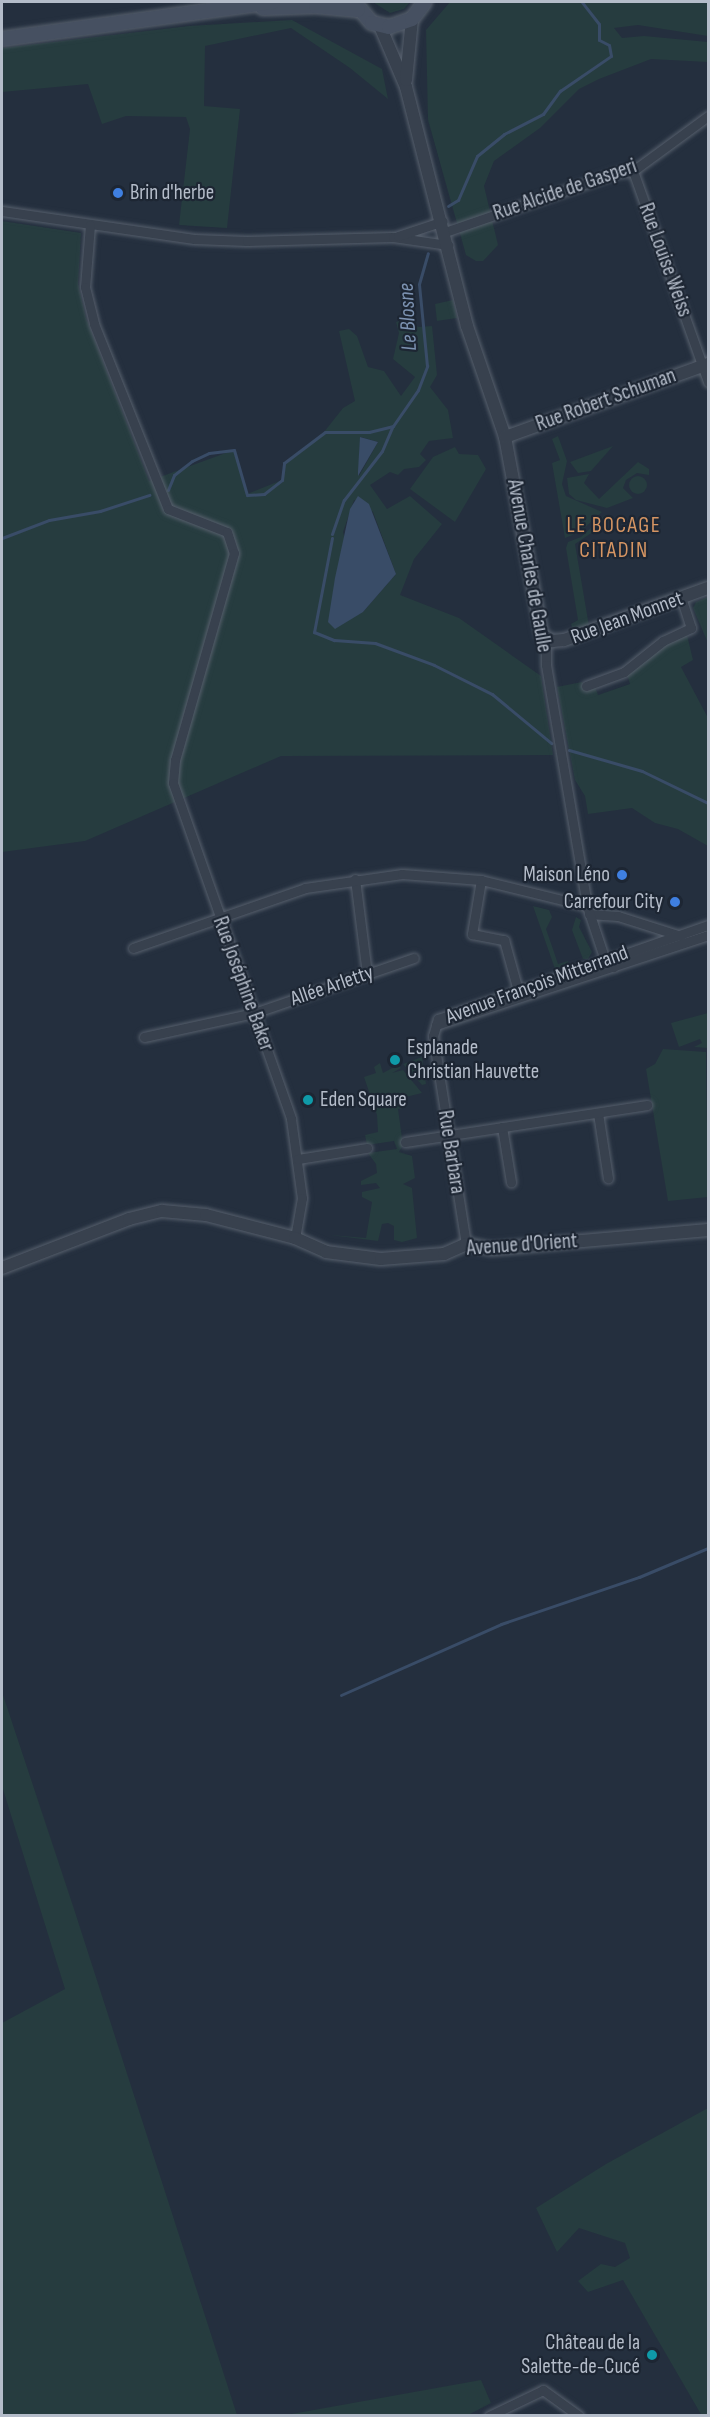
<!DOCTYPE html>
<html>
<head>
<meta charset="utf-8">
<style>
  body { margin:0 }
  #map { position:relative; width:710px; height:2417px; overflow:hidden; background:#242f3e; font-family:"Sofia Sans Condensed",sans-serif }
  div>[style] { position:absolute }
  .green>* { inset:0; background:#263c3f }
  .round { border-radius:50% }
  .water>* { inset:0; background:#394c67 }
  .stream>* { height:3px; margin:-1.5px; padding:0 1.5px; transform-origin:1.5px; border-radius:1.5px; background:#394c67 }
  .roads { filter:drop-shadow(0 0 2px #565f6c) drop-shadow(0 0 2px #565f6c) }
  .minor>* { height:9px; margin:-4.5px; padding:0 4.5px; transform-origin:4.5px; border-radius:4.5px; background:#38414e }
  .tertiary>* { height:12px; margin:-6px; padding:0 6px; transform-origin:6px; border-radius:6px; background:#38414e }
  .secondary>* { height:14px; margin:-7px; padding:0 7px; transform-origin:7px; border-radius:7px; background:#465061 }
  .dots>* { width:16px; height:16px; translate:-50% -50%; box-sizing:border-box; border:3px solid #1d2633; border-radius:50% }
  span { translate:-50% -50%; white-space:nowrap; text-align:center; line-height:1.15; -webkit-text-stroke:4.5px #1d2633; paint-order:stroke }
  .street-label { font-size:21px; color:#b4bcc9 }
  .poi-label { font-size:21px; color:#b4bcc9 }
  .left { translate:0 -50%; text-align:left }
  .right { translate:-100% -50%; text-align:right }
  .water-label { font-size:22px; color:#7c92b1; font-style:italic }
  .neighbourhood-label { font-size:22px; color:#d59563; letter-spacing:1.5px }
  .frame { position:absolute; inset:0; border:3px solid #b4bcc9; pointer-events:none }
</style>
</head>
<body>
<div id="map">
  <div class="green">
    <i style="clip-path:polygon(373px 2px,410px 2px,404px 9px,390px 13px)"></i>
    <i style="clip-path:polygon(450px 2px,708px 2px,708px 36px,638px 25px,614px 28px,622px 38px,644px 36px,708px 42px,708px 62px,651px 59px,599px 79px,579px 89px,540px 128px,494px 161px,484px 186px,498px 245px,483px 261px,476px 261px,466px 255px,428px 120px,426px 30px)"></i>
    <i style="clip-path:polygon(292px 20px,382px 69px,388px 99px,350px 68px,291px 28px,205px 46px,204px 106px,240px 109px,227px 228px,179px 225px,190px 129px,186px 117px,126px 116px,102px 124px,88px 84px,2px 92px,2px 48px,189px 26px)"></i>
    <i style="clip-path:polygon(evenodd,2px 221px,81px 233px,78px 284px,86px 318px,149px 481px,234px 450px,247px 494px,282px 480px,284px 463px,324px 432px,343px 408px,355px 401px,339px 331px,349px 329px,357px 336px,368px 367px,384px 371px,401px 396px,415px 377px,393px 359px,399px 333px,396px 322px,403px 320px,419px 327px,432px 326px,437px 375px,430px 387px,448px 410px,453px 438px,429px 441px,420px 454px,426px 460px,419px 467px,404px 469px,398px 475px,390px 472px,370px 485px,387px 509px,410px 496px,442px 524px,414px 559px,400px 595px,459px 618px,541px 676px,553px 755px,281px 756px,85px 841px,2px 852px,2px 221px,361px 437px,378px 442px,359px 476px,360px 439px,361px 437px,2px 221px,354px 500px,373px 512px,396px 574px,363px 612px,343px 532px,354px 500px)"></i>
    <i style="clip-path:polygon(453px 300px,457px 318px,437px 321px,435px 304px)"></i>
    <i style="clip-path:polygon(558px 436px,567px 461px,562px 484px,566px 496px,602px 512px,580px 532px,565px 538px,552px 463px,560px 460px,552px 439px)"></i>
    <i style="clip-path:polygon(613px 446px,591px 471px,578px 473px,570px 462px)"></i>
    <i style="clip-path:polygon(455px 447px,459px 454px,478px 455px,486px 469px,455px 522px,410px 489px,433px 457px)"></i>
    <i style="clip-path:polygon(638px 462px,649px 469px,649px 475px,637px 473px,626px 480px,623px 488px,633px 498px,607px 508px,576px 500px,569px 494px,567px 478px,589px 474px,584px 483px,599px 499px)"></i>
    <i class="round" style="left:629px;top:476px;width:18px;height:18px"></i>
    <i style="clip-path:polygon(605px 515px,612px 519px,575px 544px,589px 626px,574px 632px,571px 624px,578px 620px,566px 548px,568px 542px,581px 537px)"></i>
    <i style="clip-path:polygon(708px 597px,708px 643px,693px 608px,696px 602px)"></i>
    <i style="clip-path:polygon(687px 635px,693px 660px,681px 667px,708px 718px,708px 846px,678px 829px,655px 823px,632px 808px,588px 814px,585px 796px,575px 780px,557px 687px,582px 682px,586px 690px,595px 687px,598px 695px,630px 684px,627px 674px,665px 644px)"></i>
    <i style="clip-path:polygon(533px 906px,549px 910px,552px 917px,546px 929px,554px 952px,558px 964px,568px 961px,569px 964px,555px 969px)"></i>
    <i style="clip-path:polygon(576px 917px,581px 920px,579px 927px,592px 952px,588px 959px,583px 959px,572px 930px)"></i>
    <i style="clip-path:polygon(708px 1013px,708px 1048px,694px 1047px,702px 1043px,700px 1039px,679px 1047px,671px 1023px)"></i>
    <i style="clip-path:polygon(663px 1049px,706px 1052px,708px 1197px,668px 1201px,646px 1069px,655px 1064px)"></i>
    <i style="clip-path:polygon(422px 1057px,426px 1084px,422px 1085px,403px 1064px)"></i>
    <i style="clip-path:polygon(380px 1063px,383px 1073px,398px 1065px,401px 1068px,392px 1073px,403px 1070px,422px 1093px,385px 1102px,405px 1099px,407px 1107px,398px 1109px,403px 1145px,399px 1152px,412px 1156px,415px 1178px,403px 1184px,412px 1188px,417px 1238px,402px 1242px,394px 1240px,394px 1226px,388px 1223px,382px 1224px,378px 1241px,330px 1235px,366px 1238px,372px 1202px,362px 1197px,362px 1192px,380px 1188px,376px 1183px,361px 1185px,361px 1181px,377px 1173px,376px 1164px,368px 1153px,397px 1149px,394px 1141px,367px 1145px,365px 1135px,378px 1132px,377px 1115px,364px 1077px,376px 1073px,374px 1067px)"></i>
    <i style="clip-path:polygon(2px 1692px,74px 1909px,237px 2415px,2px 2415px,2px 2023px,65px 1989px,2px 1786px)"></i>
    <i style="clip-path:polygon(708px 2108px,708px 2415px,702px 2416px,623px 2280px,588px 2292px,578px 2281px,601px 2264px,615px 2267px,630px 2258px,625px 2243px,579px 2228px,557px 2252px,536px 2208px,606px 2164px)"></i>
    <i style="clip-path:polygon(481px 2380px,491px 2403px,468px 2415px,286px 2415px)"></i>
  </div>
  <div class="water">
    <i style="clip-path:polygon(360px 437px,378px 442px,358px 476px,358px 471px)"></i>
    <i style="clip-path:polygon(358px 496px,369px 504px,396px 574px,363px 612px,335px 629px,328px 622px,335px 578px,350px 509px)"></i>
  </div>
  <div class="stream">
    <i style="left:448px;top:206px;width:12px;rotate:-31deg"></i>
    <i style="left:458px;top:200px;width:48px;rotate:-66.6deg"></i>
    <i style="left:477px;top:156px;width:35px;rotate:-39deg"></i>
    <i style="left:504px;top:134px;width:44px;rotate:-27.1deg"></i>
    <i style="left:543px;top:114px;width:29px;rotate:-54deg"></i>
    <i style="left:560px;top:91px;width:62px;rotate:-34.5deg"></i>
    <i style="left:611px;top:56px;width:11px;rotate:-100deg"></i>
    <i style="left:609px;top:45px;width:11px;rotate:-153deg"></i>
    <i style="left:599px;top:40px;width:16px;rotate:-90deg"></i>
    <i style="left:599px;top:24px;width:28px;rotate:-128deg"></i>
    <i style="left:168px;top:490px;width:16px;rotate:-68deg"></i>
    <i style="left:174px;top:475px;width:23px;rotate:-38deg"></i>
    <i style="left:192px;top:461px;width:19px;rotate:-25deg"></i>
    <i style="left:209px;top:453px;width:25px;rotate:-7deg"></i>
    <i style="left:234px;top:450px;width:47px;rotate:73.9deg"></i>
    <i style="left:247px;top:495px;width:17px;rotate:-3deg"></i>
    <i style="left:264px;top:494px;width:23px;rotate:-38deg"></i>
    <i style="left:282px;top:480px;width:17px;rotate:-83deg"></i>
    <i style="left:284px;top:463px;width:51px;rotate:-37.1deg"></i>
    <i style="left:325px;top:432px;width:44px"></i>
    <i style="left:369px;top:432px;width:25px;rotate:-14deg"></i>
    <i style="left:393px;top:426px;width:44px;rotate:-55.2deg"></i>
    <i style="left:418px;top:390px;width:26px;rotate:-69deg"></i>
    <i style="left:427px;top:366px;width:82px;rotate:-95.6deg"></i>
    <i style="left:419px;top:284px;width:32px;rotate:-74deg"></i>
    <i style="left:332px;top:534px;width:36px;rotate:-71deg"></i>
    <i style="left:344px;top:500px;width:62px;rotate:-52.2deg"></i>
    <i style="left:382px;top:451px;width:26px;rotate:-67deg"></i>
    <i style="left:2px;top:538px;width:50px;rotate:-21deg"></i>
    <i style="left:49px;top:520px;width:52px;rotate:-10deg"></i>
    <i style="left:100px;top:511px;width:52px;rotate:-18.1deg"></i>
    <i style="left:332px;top:538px;width:96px;rotate:100.8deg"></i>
    <i style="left:314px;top:632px;width:22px;rotate:22deg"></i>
    <i style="left:334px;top:640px;width:41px;rotate:4.2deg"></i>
    <i style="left:375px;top:643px;width:63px;rotate:20.4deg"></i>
    <i style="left:434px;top:665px;width:65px;rotate:26.6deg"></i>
    <i style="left:492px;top:694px;width:77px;rotate:39.7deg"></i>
    <i style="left:569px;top:750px;width:76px;rotate:16deg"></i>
    <i style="left:642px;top:771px;width:73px;rotate:25.9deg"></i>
    <i style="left:341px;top:1695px;width:175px;rotate:-23.9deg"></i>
    <i style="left:501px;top:1624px;width:146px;rotate:-18.8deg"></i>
    <i style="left:639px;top:1577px;width:75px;rotate:-22.8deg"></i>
  </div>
  <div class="roads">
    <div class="minor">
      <i style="left:633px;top:171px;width:224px;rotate:70.4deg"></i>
      <i style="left:2px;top:211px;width:194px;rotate:8.3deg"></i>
      <i style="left:194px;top:239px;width:53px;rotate:2.2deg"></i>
      <i style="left:247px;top:241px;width:146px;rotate:-1.6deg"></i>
      <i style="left:393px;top:237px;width:56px;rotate:8.3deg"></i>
      <i style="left:90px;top:225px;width:62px;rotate:94.6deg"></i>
      <i style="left:85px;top:287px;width:38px;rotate:76deg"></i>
      <i style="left:94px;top:324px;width:199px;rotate:68.2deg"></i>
      <i style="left:168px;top:509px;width:63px;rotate:21.3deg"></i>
      <i style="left:227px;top:532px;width:22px;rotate:72deg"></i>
      <i style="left:234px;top:553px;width:215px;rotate:105.9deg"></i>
      <i style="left:175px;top:760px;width:23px;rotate:95deg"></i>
      <i style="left:173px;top:783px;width:356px;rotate:70.6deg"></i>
      <i style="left:291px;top:1119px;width:80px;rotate:82.1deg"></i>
      <i style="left:302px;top:1198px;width:41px;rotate:99.9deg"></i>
      <i style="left:445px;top:232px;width:181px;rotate:-19deg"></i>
      <i style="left:616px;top:173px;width:17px;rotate:-7deg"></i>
      <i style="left:633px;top:171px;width:93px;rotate:-36.3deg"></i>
      <i style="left:398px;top:236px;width:47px;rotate:-18.4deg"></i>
      <i style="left:546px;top:639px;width:26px;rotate:90deg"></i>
      <i style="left:546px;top:665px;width:244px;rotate:80.3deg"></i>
      <i style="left:586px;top:686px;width:40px;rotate:-20.2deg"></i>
      <i style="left:624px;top:672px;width:50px;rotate:-38.5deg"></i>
      <i style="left:663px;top:641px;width:31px;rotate:-25deg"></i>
      <i style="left:691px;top:628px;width:32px;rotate:-108deg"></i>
      <i style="left:355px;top:879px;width:96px;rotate:82.8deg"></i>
      <i style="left:481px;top:880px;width:55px;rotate:99.5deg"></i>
      <i style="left:472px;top:934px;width:33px;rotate:11deg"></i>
      <i style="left:504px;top:940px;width:56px;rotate:74.5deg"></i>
      <i style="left:589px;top:914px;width:29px;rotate:4deg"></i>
      <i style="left:618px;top:916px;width:66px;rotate:17.6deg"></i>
      <i style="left:133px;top:948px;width:182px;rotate:-19.2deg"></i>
      <i style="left:305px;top:888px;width:98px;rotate:-8.2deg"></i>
      <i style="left:402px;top:874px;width:79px;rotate:4.3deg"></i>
      <i style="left:481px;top:880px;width:109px;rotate:13.8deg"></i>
      <i style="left:587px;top:906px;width:57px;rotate:71.6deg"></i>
      <i style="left:605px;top:960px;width:11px;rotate:41deg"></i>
      <i style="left:436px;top:1025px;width:287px;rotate:-18.3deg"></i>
      <i style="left:144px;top:1037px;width:113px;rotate:-12.3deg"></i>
      <i style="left:254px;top:1013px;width:169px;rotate:-19deg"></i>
      <i style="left:598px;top:1113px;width:66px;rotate:81.3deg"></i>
      <i style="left:502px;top:1127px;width:56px;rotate:80.7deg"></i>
      <i style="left:405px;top:1142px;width:245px;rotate:-8.7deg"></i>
      <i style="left:298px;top:1159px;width:70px;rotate:-9.1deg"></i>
      <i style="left:466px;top:1244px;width:211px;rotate:-99deg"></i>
      <i style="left:433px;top:1036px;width:18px;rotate:-74deg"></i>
      <i style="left:438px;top:1019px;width:286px;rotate:-19.2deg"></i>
      <i style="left:489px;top:2416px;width:60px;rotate:-25.7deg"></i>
      <i style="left:543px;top:2390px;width:44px;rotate:35.8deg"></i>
    </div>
    <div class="tertiary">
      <i style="left:380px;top:26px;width:66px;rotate:66.9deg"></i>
      <i style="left:406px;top:87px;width:247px;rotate:75.7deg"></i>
      <i style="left:467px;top:326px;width:117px;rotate:71.1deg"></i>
      <i style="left:505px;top:437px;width:201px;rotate:79.4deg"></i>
      <i style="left:542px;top:635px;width:12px;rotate:31deg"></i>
      <i style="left:552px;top:641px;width:12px;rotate:-5deg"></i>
      <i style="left:564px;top:640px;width:153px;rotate:-19.9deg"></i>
      <i style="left:406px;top:80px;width:61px;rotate:-84.4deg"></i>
      <i style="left:505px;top:437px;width:216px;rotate:-19.8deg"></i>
      <i style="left:2px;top:1268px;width:136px;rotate:-21.1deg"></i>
      <i style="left:129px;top:1219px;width:34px;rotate:-14deg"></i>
      <i style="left:162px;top:1211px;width:44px;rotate:5.2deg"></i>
      <i style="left:206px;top:1215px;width:92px;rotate:14.5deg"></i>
      <i style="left:295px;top:1238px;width:34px;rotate:24deg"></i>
      <i style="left:326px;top:1252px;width:55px;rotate:7.3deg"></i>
      <i style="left:381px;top:1259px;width:63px;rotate:-4.5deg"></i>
      <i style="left:444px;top:1254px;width:24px;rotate:-24deg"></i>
      <i style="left:466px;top:1244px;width:25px;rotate:11deg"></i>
      <i style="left:491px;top:1249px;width:218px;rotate:-5deg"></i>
    </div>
    <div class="secondary">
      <i style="left:355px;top:3px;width:26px;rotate:50deg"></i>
      <i style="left:372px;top:23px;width:17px;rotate:13deg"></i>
      <i style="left:389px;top:27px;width:24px;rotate:-19deg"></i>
      <i style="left:412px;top:19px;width:21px;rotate:-53deg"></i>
      <i style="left:263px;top:8px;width:53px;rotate:-2.2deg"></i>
      <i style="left:316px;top:6px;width:42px;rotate:5.4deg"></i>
      <i style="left:2px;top:39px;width:273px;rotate:-7.8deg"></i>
    </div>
  </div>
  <div class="dots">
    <i style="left:118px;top:193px;background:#3f7fe0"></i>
    <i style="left:622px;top:875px;background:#3f7fe0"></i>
    <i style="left:675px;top:902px;background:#3f7fe0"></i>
    <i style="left:395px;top:1060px;background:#0f9aa8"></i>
    <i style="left:308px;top:1100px;background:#0f9aa8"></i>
    <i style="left:652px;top:2355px;background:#0f9aa8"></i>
  </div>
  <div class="street-label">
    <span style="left:565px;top:190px;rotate:-19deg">Rue Alcide de Gasperi</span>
    <span style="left:665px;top:260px;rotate:70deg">Rue Louise Weiss</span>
    <span style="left:606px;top:400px;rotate:-20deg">Rue Robert Schuman</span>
    <span style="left:529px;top:566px;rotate:80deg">Avenue Charles de Gaulle</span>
    <span style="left:627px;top:618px;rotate:-20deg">Rue Jean Monnet</span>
    <span style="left:243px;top:984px;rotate:70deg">Rue Joséphine Baker</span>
    <span style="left:537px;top:985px;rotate:-20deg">Avenue François Mitterrand</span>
    <span style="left:332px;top:986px;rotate:-19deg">Allée Arletty</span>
    <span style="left:451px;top:1152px;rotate:81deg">Rue Barbara</span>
    <span style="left:522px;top:1245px;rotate:-4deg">Avenue d'Orient</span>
  </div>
  <div class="poi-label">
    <span class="left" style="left:130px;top:193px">Brin d'herbe</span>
    <span class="right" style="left:610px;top:875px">Maison Léno</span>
    <span class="right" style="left:663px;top:902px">Carrefour City</span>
    <span class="left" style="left:407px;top:1060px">Esplanade<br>Christian Hauvette</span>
    <span class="left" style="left:320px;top:1100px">Eden Square</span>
    <span class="right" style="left:640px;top:2355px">Château de la<br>Salette-de-Cucé</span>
  </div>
  <div class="water-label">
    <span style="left:408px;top:317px;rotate:-93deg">Le Blosne</span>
  </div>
  <div class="neighbourhood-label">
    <span style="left:614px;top:538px">LE BOCAGE<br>CITADIN</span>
  </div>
  <div class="frame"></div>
</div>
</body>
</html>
